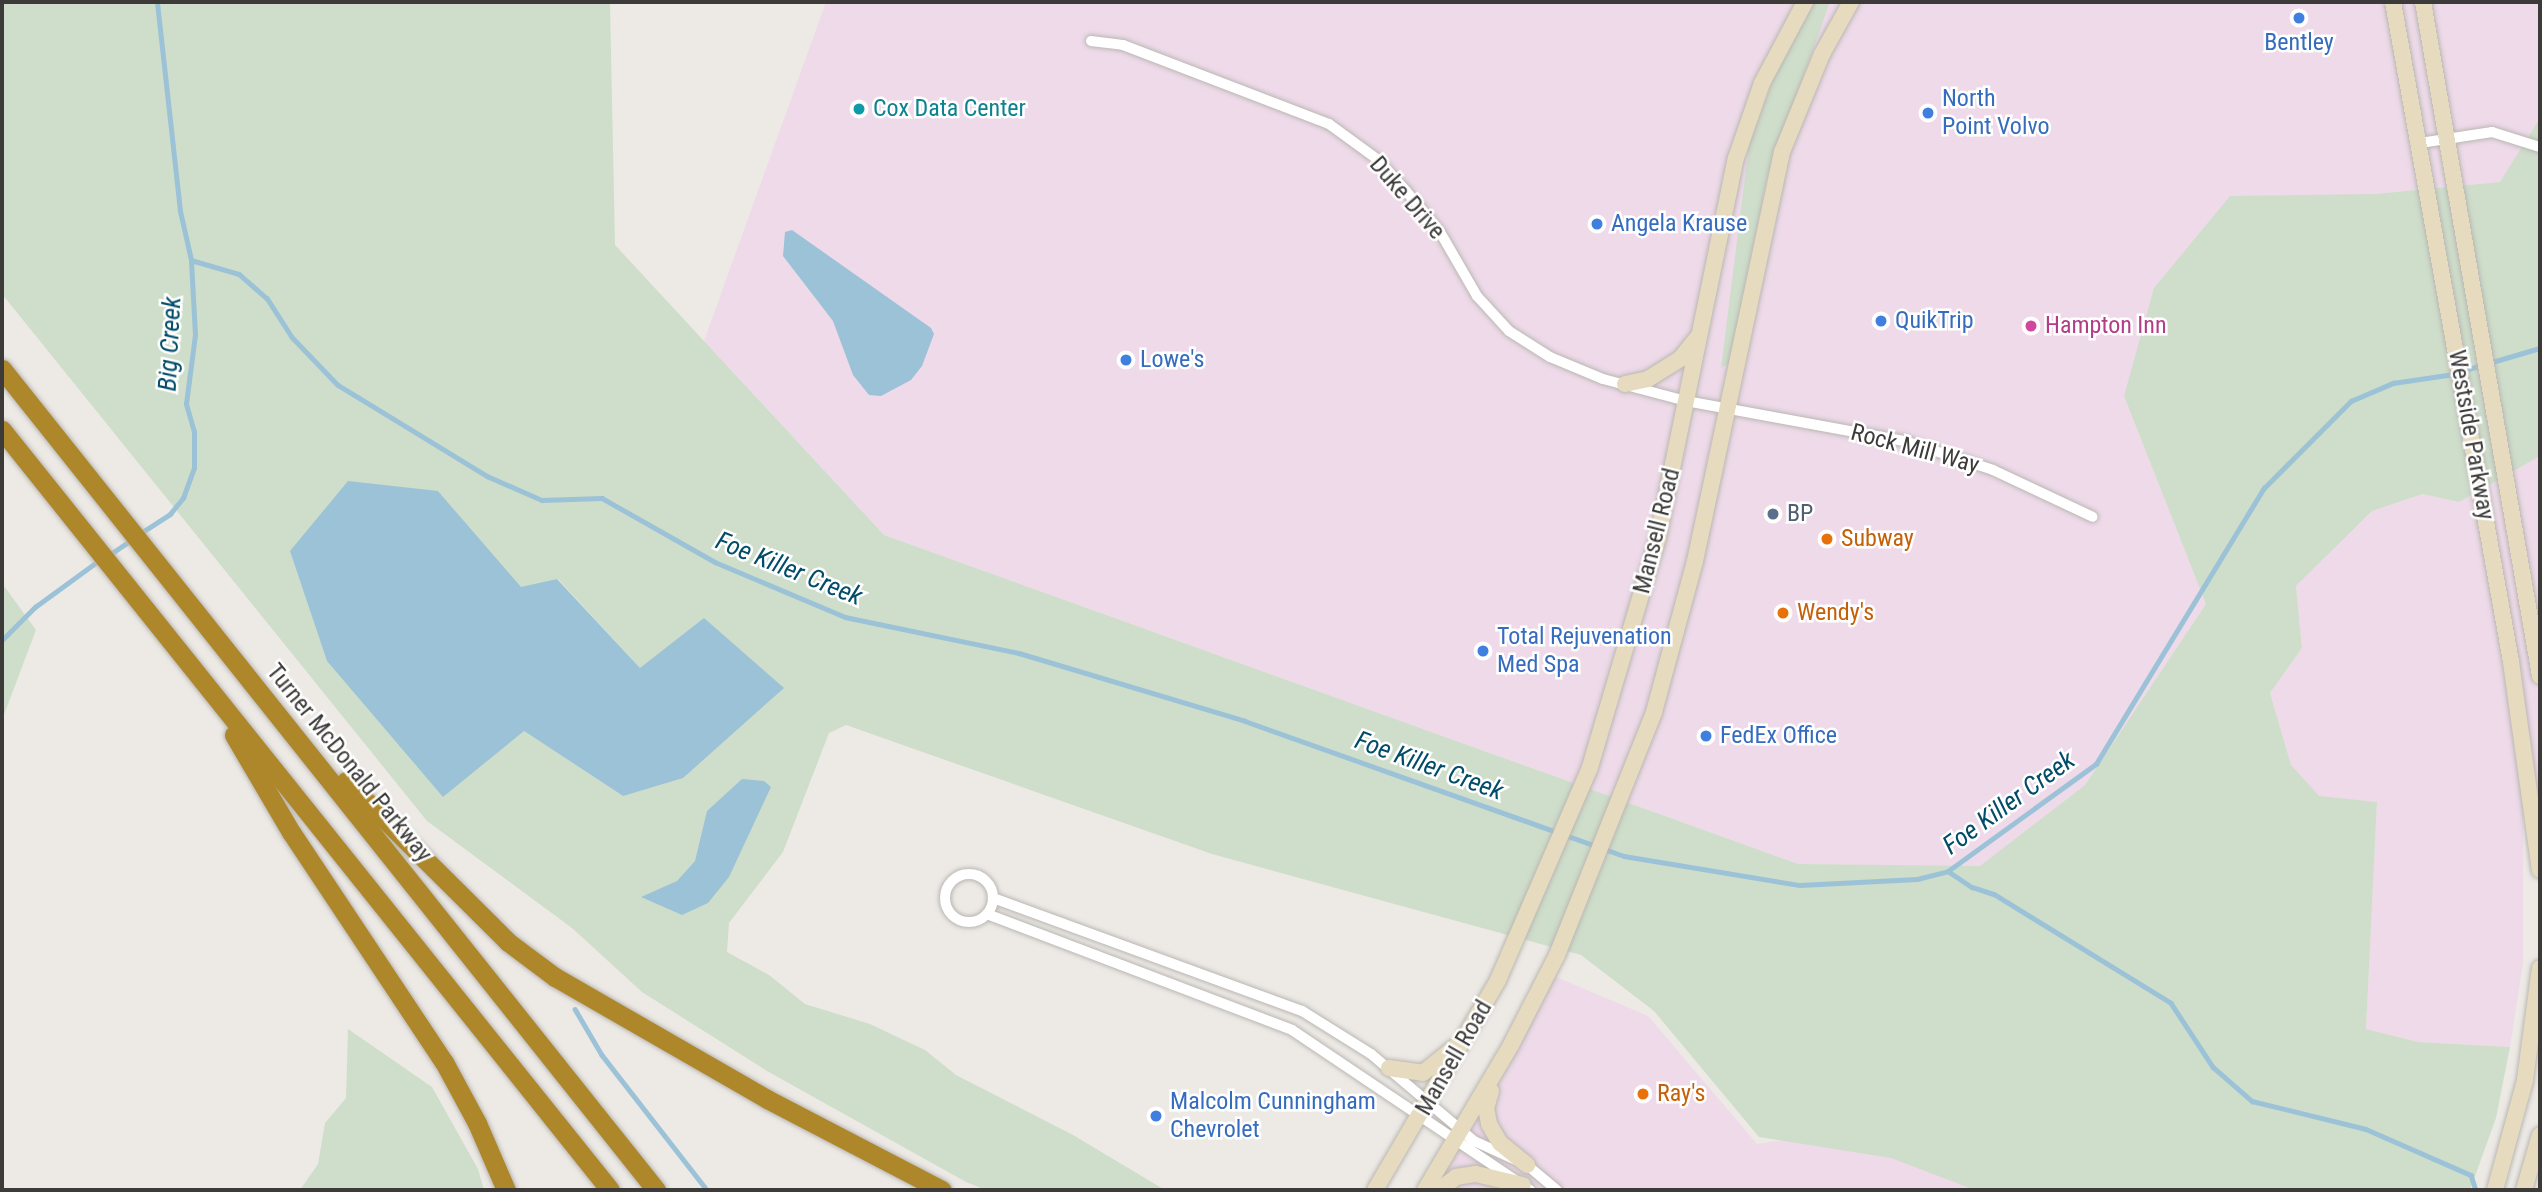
<!DOCTYPE html>
<html>
<head>
<meta charset="utf-8">
<style>
  body { margin:0 }
  #map { position:relative; width:2542px; height:1192px; overflow:hidden; background:#edeae6; font-family:"Roboto Condensed",sans-serif }
  div>[style] { position:absolute }
  .commercial>* { inset:0; background:#eedae9 }
  .green>* { inset:0; background:#cedeca }
  .water>* { inset:0; background:#9cc2d7 }
  .stream>* { height:4.5px; margin:-2.25px; padding:0 2.25px; transform-origin:2.25px; border-radius:2.25px; background:#9cc2d7 }
  .roads { filter:drop-shadow(0 0 2px #bab7b3) drop-shadow(0 0 2px #bab7b3) }
  .street>* { height:10px; margin:-5px; padding:0 5px; transform-origin:5px; border-radius:5px; background:#fff }
  .street>.ring { margin:-5px; padding:0; box-sizing:content-box; background:none; border:10px solid #fff; border-radius:50% }
  .secondary>* { height:16px; margin:-8px; padding:0 8px; transform-origin:8px; border-radius:8px; background:#e7dbbf }
  .highway>* { height:19px; margin:-9.5px; padding:0 9.5px; transform-origin:9.5px; border-radius:9.5px; background:#ae872a }
  .dots>* { width:19px; height:19px; translate:-50% -50%; box-sizing:border-box; border:4px solid #fff; border-radius:50% }
  span { translate:-50% -50%; white-space:nowrap; text-align:center; line-height:1.15; -webkit-text-stroke:5px #fff; paint-order:stroke }
  .shop-label { font-size:24px; color:#366cbe }
  .left { translate:0 -50%; text-align:left }
  .culture-label { font-size:24px; color:#0d838f }
  .street-label { font-size:24px; color:#3c3b3a }
  .hotel-label { font-size:24px; color:#b23c85 }
  .service-label { font-size:24px; color:#4e5e75 }
  .food-label { font-size:24px; color:#c56008 }
  .water-label { font-size:26px; color:#004c69; font-style:italic }
  .frame { position:absolute; inset:0; border:4px solid #3c3b3a; pointer-events:none }
</style>
</head>
<body>
<div id="map">
  <div class="commercial">
    <i style="clip-path:polygon(826px 2px,2540px 2px,2540px 118px,2501px 182px,2375px 194px,2124px 396px,2206px 604px,2085px 785px,1980px 867px,1798px 864px,884px 535px,704px 341px)"></i>
    <i style="clip-path:polygon(2540px 456px,2540px 820px,2523px 817px,2523px 963px,2510px 1047px,2418px 1042px,2366px 1029px,2377px 802px,2319px 797px,2291px 765px,2270px 693px,2302px 648px,2296px 586px,2372px 511px,2424px 494px,2459px 502px)"></i>
    <i style="clip-path:polygon(1554px 976px,1648px 1016px,1757px 1144px,1871px 1127px,2029px 1190px,1423px 1190px)"></i>
  </div>
  <div class="green">
    <i style="clip-path:polygon(evenodd,2px 2px,610px 2px,615px 245px,884px 535px,1798px 864px,1980px 866px,2085px 785px,2206px 604px,2124px 396px,2154px 288px,2230px 196px,2375px 194px,2500px 182px,2540px 118px,2540px 456px,2459px 502px,2423px 494px,2372px 511px,2296px 586px,2302px 648px,2270px 693px,2291px 765px,2319px 796px,2377px 802px,2366px 1029px,2418px 1042px,2510px 1047px,2496px 1118px,2470px 1190px,1975px 1190px,1891px 1158px,1759px 1137px,1654px 1011px,1581px 955px,1212px 854px,846px 725px,829px 733px,783px 852px,729px 923px,727px 952px,769px 975px,805px 1004px,870px 1024px,925px 1050px,956px 1075px,1073px 1135px,1165px 1190px,986px 1190px,966px 1182px,767px 1071px,642px 992px,572px 928px,427px 821px,2px 294px,2px 2px,438px 491px,521px 588px,558px 579px,640px 668px,623px 796px,524px 731px,438px 491px)"></i>
    <i style="clip-path:polygon(1814px 2px,1830px 2px,1767px 178px,1730px 363px,1721px 368px,1749px 145px,1778px 66px)"></i>
    <i style="clip-path:polygon(2px 583px,36px 630px,2px 720px)"></i>
    <i style="clip-path:polygon(348px 1029px,432px 1087px,478px 1169px,484px 1190px,300px 1190px,318px 1164px,325px 1123px,346px 1098px)"></i>
  </div>
  <div class="water">
    <i style="clip-path:polygon(792px 230px,931px 328px,934px 334px,922px 366px,911px 380px,881px 396px,869px 395px,853px 375px,833px 321px,783px 256px,785px 232px)"></i>
    <i style="clip-path:polygon(348px 481px,438px 491px,521px 587px,557px 579px,640px 668px,704px 618px,784px 688px,683px 778px,623px 796px,524px 731px,443px 797px,327px 661px,290px 551px)"></i>
    <i style="clip-path:polygon(742px 779px,764px 781px,771px 787px,729px 877px,708px 903px,682px 915px,641px 897px,677px 881px,695px 861px,707px 811px)"></i>
  </div>
  <div class="stream">
    <i style="left:191px;top:260px;width:50px;rotate:16.3deg"></i>
    <i style="left:239px;top:274px;width:37px;rotate:41deg"></i>
    <i style="left:267px;top:298px;width:46px;rotate:57.3deg"></i>
    <i style="left:292px;top:337px;width:66px;rotate:46.2deg"></i>
    <i style="left:338px;top:385px;width:175px;rotate:31.4deg"></i>
    <i style="left:487px;top:476px;width:60px;rotate:23.6deg"></i>
    <i style="left:542px;top:500px;width:60px;rotate:-1.9deg"></i>
    <i style="left:602px;top:498px;width:130px;rotate:29.5deg"></i>
    <i style="left:715px;top:562px;width:141px;rotate:22.9deg"></i>
    <i style="left:845px;top:617px;width:178px;rotate:11.7deg"></i>
    <i style="left:1019px;top:653px;width:236px;rotate:16.7deg"></i>
    <i style="left:1245px;top:721px;width:402px;rotate:19.6deg"></i>
    <i style="left:1624px;top:856px;width:178px;rotate:9.4deg"></i>
    <i style="left:1800px;top:885px;width:117px;rotate:-2.9deg"></i>
    <i style="left:1917px;top:879px;width:32px;rotate:-14deg"></i>
    <i style="left:1948px;top:871px;width:183px;rotate:-35.9deg"></i>
    <i style="left:2096px;top:764px;width:323px;rotate:-58.7deg"></i>
    <i style="left:2264px;top:488px;width:123px;rotate:-45deg"></i>
    <i style="left:2351px;top:401px;width:46px;rotate:-23.2deg"></i>
    <i style="left:2393px;top:383px;width:56px;rotate:-8.3deg"></i>
    <i style="left:2448px;top:375px;width:96px;rotate:-16.4deg"></i>
    <i style="left:141px;top:533px;width:35px;rotate:-33deg"></i>
    <i style="left:170px;top:514px;width:21px;rotate:-51deg"></i>
    <i style="left:183px;top:498px;width:32px;rotate:-70deg"></i>
    <i style="left:194px;top:468px;width:36px;rotate:-90deg"></i>
    <i style="left:194px;top:432px;width:29px;rotate:-106deg"></i>
    <i style="left:186px;top:404px;width:70px;rotate:-82.6deg"></i>
    <i style="left:195px;top:335px;width:75px;rotate:-93.1deg"></i>
    <i style="left:191px;top:260px;width:50px;rotate:-102.7deg"></i>
    <i style="left:180px;top:211px;width:210px;rotate:-96.3deg"></i>
    <i style="left:109px;top:555px;width:27px;rotate:-34deg"></i>
    <i style="left:2px;top:640px;width:47px;rotate:-45deg"></i>
    <i style="left:35px;top:607px;width:78px;rotate:-36.1deg"></i>
    <i style="left:1948px;top:871px;width:29px;rotate:34deg"></i>
    <i style="left:1972px;top:887px;width:23px;rotate:18deg"></i>
    <i style="left:1994px;top:894px;width:208px;rotate:31.6deg"></i>
    <i style="left:2171px;top:1003px;width:77px;rotate:56.7deg"></i>
    <i style="left:2213px;top:1067px;width:52px;rotate:41.1deg"></i>
    <i style="left:2252px;top:1101px;width:117px;rotate:13.8deg"></i>
    <i style="left:2366px;top:1129px;width:115px;rotate:23.7deg"></i>
    <i style="left:2471px;top:1175px;width:16px;rotate:72deg"></i>
    <i style="left:575px;top:1009px;width:53px;rotate:59.6deg"></i>
    <i style="left:602px;top:1055px;width:171px;rotate:52.1deg"></i>
  </div>
  <div class="roads">
    <div class="street">
      <i style="left:1091px;top:41px;width:32px;rotate:7deg"></i>
      <i style="left:1123px;top:45px;width:221px;rotate:21deg"></i>
      <i style="left:1329px;top:124px;width:59px;rotate:36.1deg"></i>
      <i style="left:1377px;top:159px;width:43px;rotate:47.8deg"></i>
      <i style="left:1406px;top:191px;width:53px;rotate:50.3deg"></i>
      <i style="left:1440px;top:232px;width:74px;rotate:60deg"></i>
      <i style="left:1477px;top:296px;width:47px;rotate:47.6deg"></i>
      <i style="left:1509px;top:331px;width:49px;rotate:32.4deg"></i>
      <i style="left:1550px;top:357px;width:57px;rotate:22.5deg"></i>
      <i style="left:1603px;top:379px;width:86px;rotate:14.8deg"></i>
      <i style="left:1686px;top:401px;width:223px;rotate:10.4deg"></i>
      <i style="left:1905px;top:441px;width:93px;rotate:18.2deg"></i>
      <i style="left:1993px;top:470px;width:110px;rotate:25.2deg"></i>
      <i style="left:2420px;top:143px;width:73px;rotate:-8.7deg"></i>
      <i style="left:2492px;top:132px;width:50px;rotate:17.4deg"></i>
      <i class="ring" style="left:945px;top:874px;width:38px;height:38px"></i>
      <i style="left:993px;top:898px;width:329px;rotate:20.1deg"></i>
      <i style="left:1302px;top:1011px;width:81px;rotate:31.9deg"></i>
      <i style="left:1371px;top:1054px;width:135px;rotate:40.2deg"></i>
      <i style="left:1474px;top:1141px;width:58px;rotate:24.4deg"></i>
      <i style="left:1527px;top:1165px;width:39px;rotate:40deg"></i>
      <i style="left:987px;top:914px;width:326px;rotate:20.8deg"></i>
      <i style="left:1292px;top:1030px;width:287px;rotate:33.9deg"></i>
    </div>
    <div class="secondary">
      <i style="left:2393px;top:2px;width:670px;rotate:79.86deg"></i>
      <i style="left:2511px;top:662px;width:210px;rotate:82.1deg"></i>
      <i style="left:2423px;top:2px;width:684px;rotate:80.15deg"></i>
      <i style="left:1625px;top:384px;width:24px;rotate:-12deg"></i>
      <i style="left:1648px;top:379px;width:38px;rotate:-32deg"></i>
      <i style="left:1680px;top:359px;width:27px;rotate:-51deg"></i>
      <i style="left:1389px;top:1068px;width:34px;rotate:8deg"></i>
      <i style="left:1423px;top:1073px;width:41px;rotate:-39.1deg"></i>
      <i style="left:1491px;top:1091px;width:18px;rotate:106deg"></i>
      <i style="left:1486px;top:1108px;width:16px;rotate:79deg"></i>
      <i style="left:1489px;top:1124px;width:22px;rotate:60deg"></i>
      <i style="left:1500px;top:1143px;width:35px;rotate:39deg"></i>
      <i style="left:1375px;top:1190px;width:243px;rotate:-59.6deg"></i>
      <i style="left:1498px;top:980px;width:232px;rotate:-66.6deg"></i>
      <i style="left:1590px;top:767px;width:240px;rotate:-73.5deg"></i>
      <i style="left:1658px;top:537px;width:387px;rotate:-78.4deg"></i>
      <i style="left:1736px;top:158px;width:79px;rotate:-70.9deg"></i>
      <i style="left:1762px;top:83px;width:92px;rotate:-62deg"></i>
      <i style="left:1425px;top:1190px;width:169px;rotate:-59.3deg"></i>
      <i style="left:1511px;top:1045px;width:101px;rotate:-62.9deg"></i>
      <i style="left:1557px;top:955px;width:262px;rotate:-68.2deg"></i>
      <i style="left:1654px;top:712px;width:156px;rotate:-74.8deg"></i>
      <i style="left:1695px;top:561px;width:418px;rotate:-78deg"></i>
      <i style="left:1782px;top:152px;width:106px;rotate:-67.8deg"></i>
      <i style="left:1822px;top:54px;width:60px;rotate:-60.9deg"></i>
      <i style="left:1439px;top:1190px;width:21px;rotate:-37deg"></i>
      <i style="left:1456px;top:1177px;width:20px;rotate:-9deg"></i>
      <i style="left:1476px;top:1174px;width:48px;rotate:13.2deg"></i>
      <i style="left:2495px;top:1190px;width:114px;rotate:-74.7deg"></i>
      <i style="left:2525px;top:1080px;width:113px;rotate:-82.4deg"></i>
      <i style="left:2524px;top:1190px;width:57px;rotate:-73.8deg"></i>
    </div>
    <div class="highway">
      <i style="left:2px;top:369px;width:1050px;rotate:51.46deg"></i>
      <i style="left:2px;top:430px;width:973px;rotate:51.34deg"></i>
      <i style="left:234px;top:735px;width:113px;rotate:59.6deg"></i>
      <i style="left:291px;top:832px;width:276px;rotate:56.4deg"></i>
      <i style="left:444px;top:1062px;width:69px;rotate:61.6deg"></i>
      <i style="left:477px;top:1123px;width:73px;rotate:66.6deg"></i>
      <i style="left:346px;top:781px;width:228px;rotate:44.8deg"></i>
      <i style="left:508px;top:942px;width:59px;rotate:36.7deg"></i>
      <i style="left:555px;top:977px;width:245px;rotate:29.9deg"></i>
      <i style="left:767px;top:1099px;width:197px;rotate:27.5deg"></i>
    </div>
  </div>
  <div class="dots">
    <i style="left:2299px;top:18px;background:#3f7fe0"></i>
    <i style="left:859px;top:109px;background:#0f9aa8"></i>
    <i style="left:1928px;top:113px;background:#3f7fe0"></i>
    <i style="left:1597px;top:224px;background:#3f7fe0"></i>
    <i style="left:1881px;top:321px;background:#3f7fe0"></i>
    <i style="left:2031px;top:326px;background:#d1479c"></i>
    <i style="left:1126px;top:360px;background:#3f7fe0"></i>
    <i style="left:1773px;top:514px;background:#5c6f8a"></i>
    <i style="left:1827px;top:539px;background:#e8710a"></i>
    <i style="left:1783px;top:613px;background:#e8710a"></i>
    <i style="left:1483px;top:651px;background:#3f7fe0"></i>
    <i style="left:1706px;top:736px;background:#3f7fe0"></i>
    <i style="left:1643px;top:1094px;background:#e8710a"></i>
    <i style="left:1156px;top:1116px;background:#3f7fe0"></i>
  </div>
  <div class="shop-label">
    <span style="left:2299px;top:43px">Bentley</span>
    <span class="left" style="left:1942px;top:113px">North<br>Point Volvo</span>
    <span class="left" style="left:1611px;top:224px">Angela Krause</span>
    <span class="left" style="left:1895px;top:321px">QuikTrip</span>
    <span class="left" style="left:1140px;top:360px">Lowe's</span>
    <span class="left" style="left:1497px;top:651px">Total Rejuvenation<br>Med Spa</span>
    <span class="left" style="left:1720px;top:736px">FedEx Office</span>
    <span class="left" style="left:1170px;top:1116px">Malcolm Cunningham<br>Chevrolet</span>
  </div>
  <div class="culture-label">
    <span class="left" style="left:873px;top:109px">Cox Data Center</span>
  </div>
  <div class="street-label">
    <span style="left:1407px;top:198px;rotate:49deg">Duke Drive</span>
    <span style="left:2471px;top:435px;rotate:80deg">Westside Parkway</span>
    <span style="left:1915px;top:449px;rotate:15deg">Rock Mill Way</span>
    <span style="left:1657px;top:531px;rotate:-76deg">Mansell Road</span>
    <span style="left:349px;top:763px;rotate:51deg">Turner McDonald Parkway</span>
    <span style="left:1454px;top:1058px;rotate:-60deg">Mansell Road</span>
  </div>
  <div class="hotel-label">
    <span class="left" style="left:2045px;top:326px">Hampton Inn</span>
  </div>
  <div class="service-label">
    <span class="left" style="left:1787px;top:514px">BP</span>
  </div>
  <div class="food-label">
    <span class="left" style="left:1841px;top:539px">Subway</span>
    <span class="left" style="left:1797px;top:613px">Wendy's</span>
    <span class="left" style="left:1657px;top:1094px">Ray's</span>
  </div>
  <div class="water-label">
    <span style="left:170px;top:344px;rotate:-87deg">Big Creek</span>
    <span style="left:789px;top:569px;rotate:22deg">Foe Killer Creek</span>
    <span style="left:1429px;top:766px;rotate:20deg">Foe Killer Creek</span>
    <span style="left:2009px;top:803px;rotate:-36deg">Foe Killer Creek</span>
  </div>
  <div class="frame"></div>
</div>
</body>
</html>
